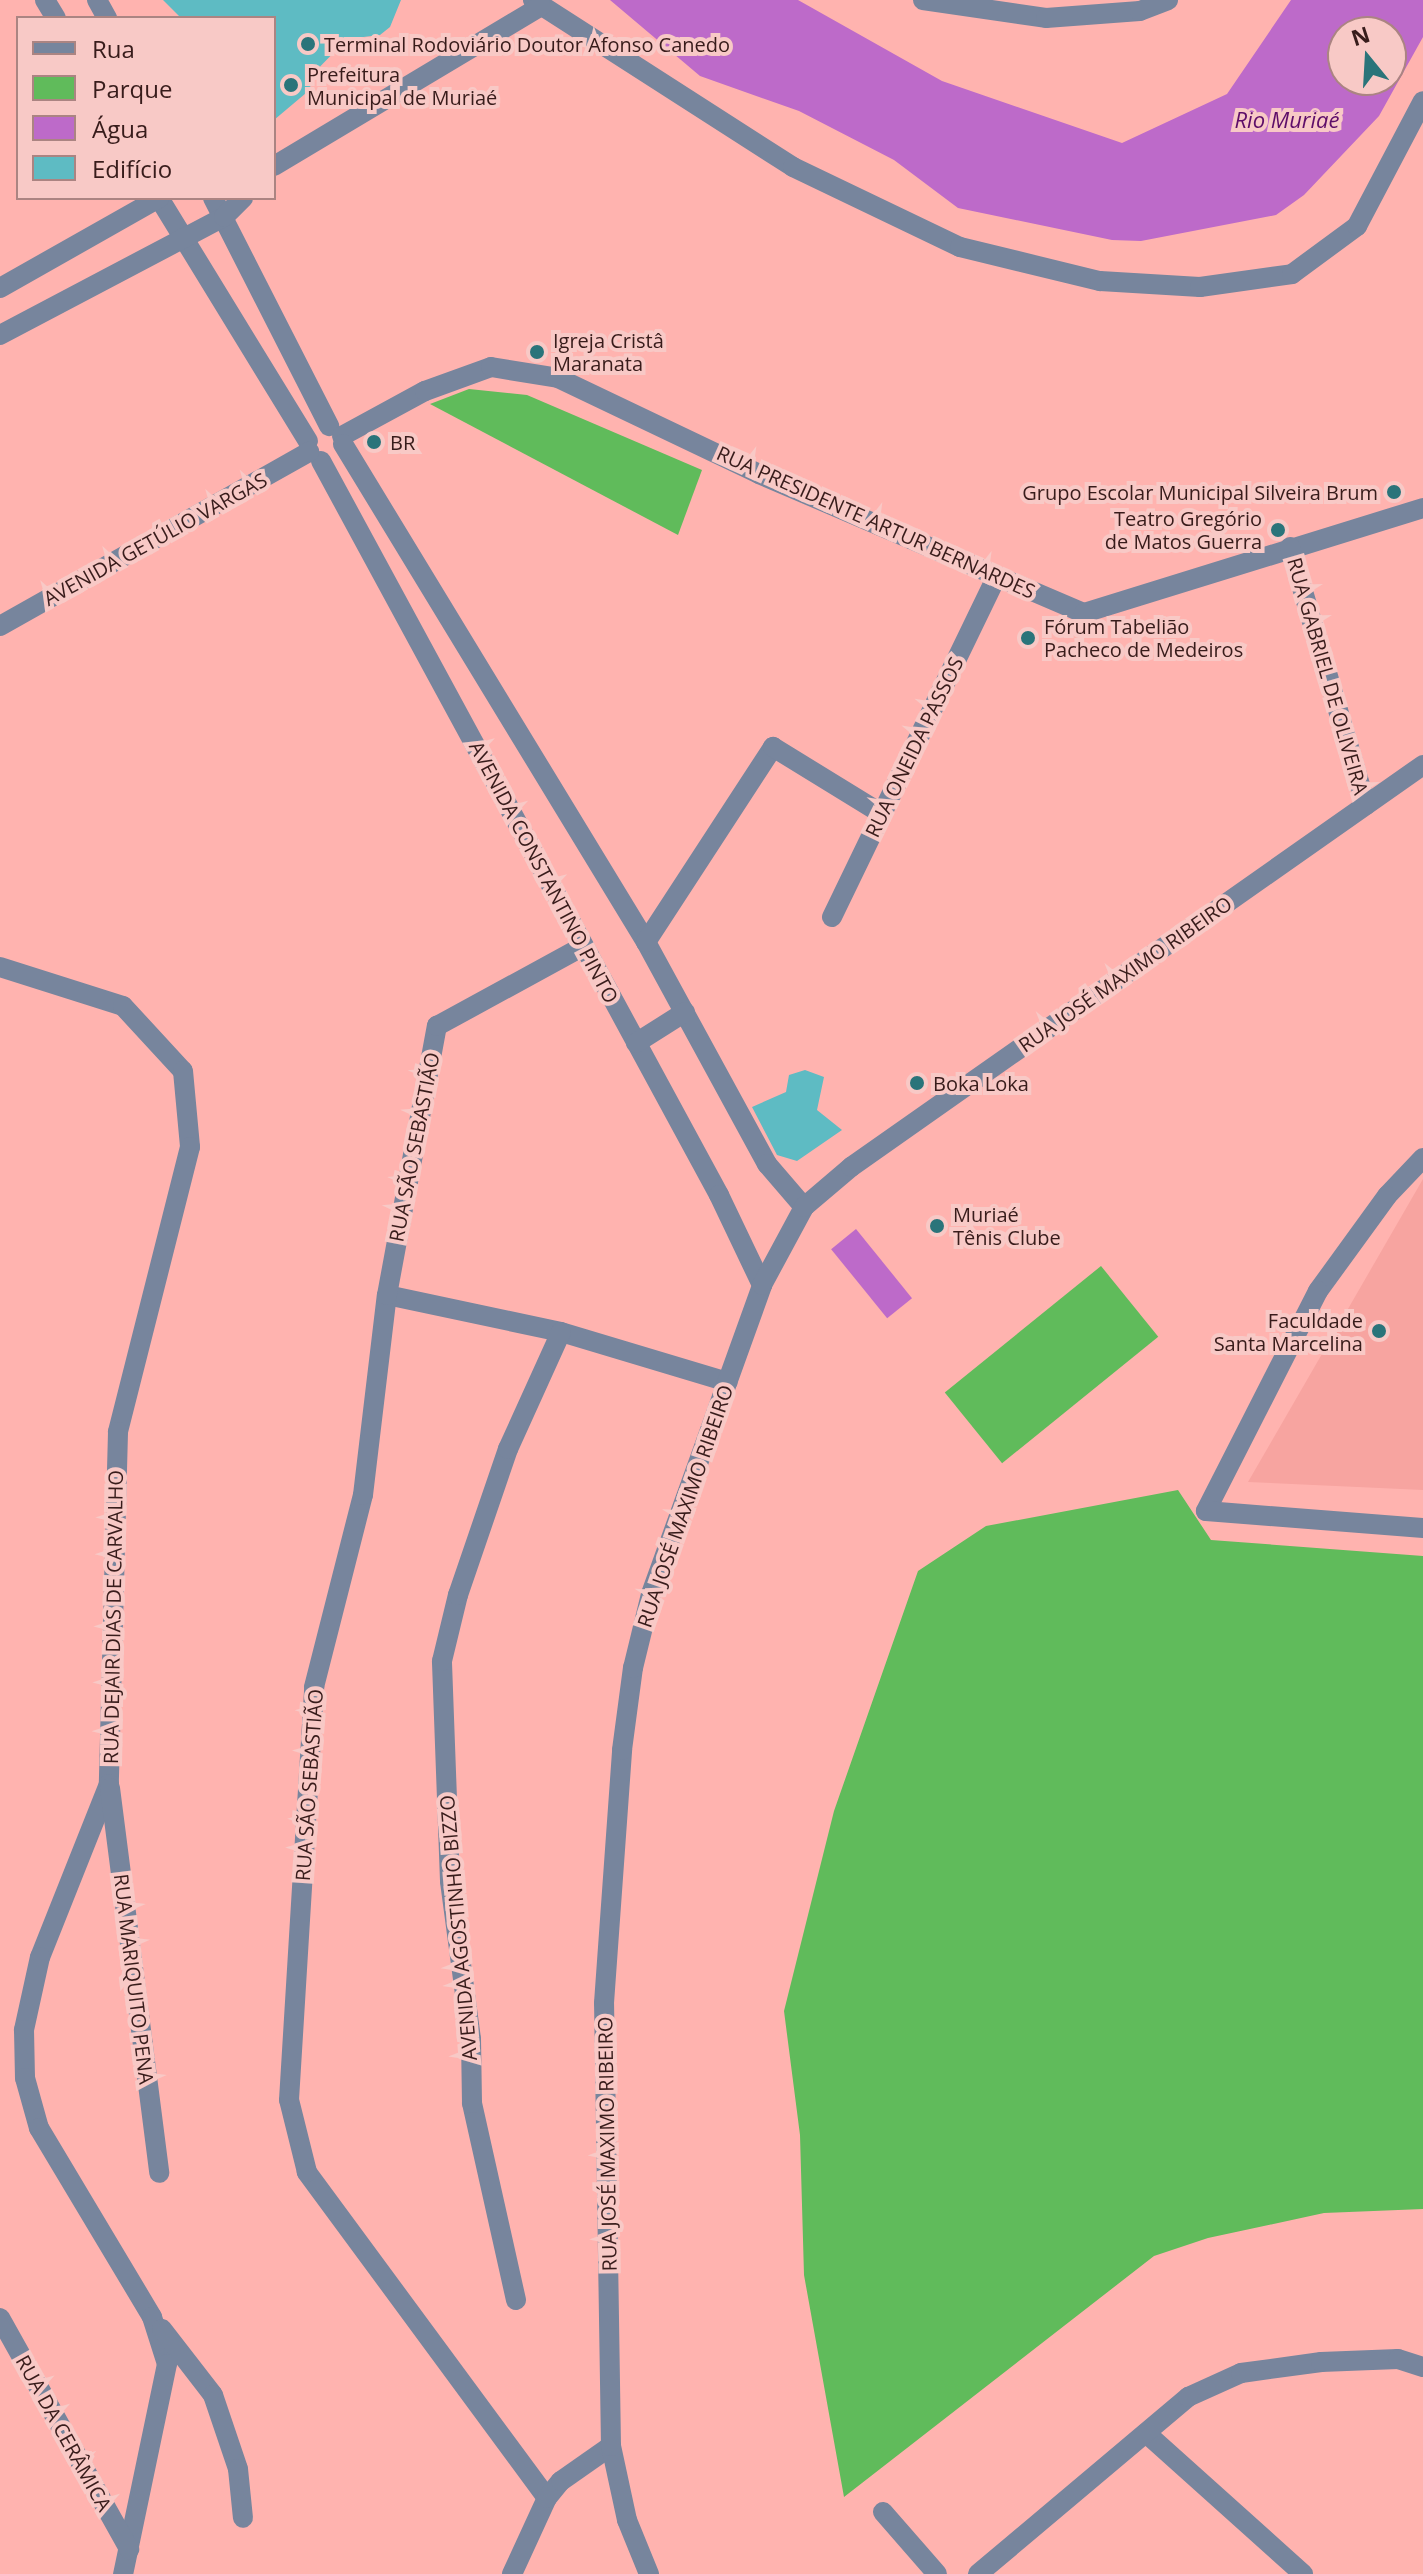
<!DOCTYPE html>
<html>
<head>
<meta charset="utf-8">
<style>
  body { margin:0 }
  #map { position:relative; width:1423px; height:2574px; overflow:hidden; background:#ffb3af; font-family:"Open Sans",sans-serif }
  div>[style] { position:absolute }
  .built>* { inset:0; background:#f7a4a0 }
  .green>* { inset:0; background:#60bb5b; transform-origin:0 0 }
  .water>* { inset:0; background:#bd6ac9; transform-origin:0 0 }
  .building>* { inset:0; background:#5ebbc3 }
  .minor>* { height:20px; margin:-10px; padding:0 10px; transform-origin:10px; border-radius:10px; background:#77859d }
  .dots>* { width:22px; height:22px; translate:-50% -50%; box-sizing:border-box; border:4px solid #f8c9c6; border-radius:50% }
  span { translate:-50% -50%; white-space:nowrap; text-align:center; line-height:1.15; -webkit-text-stroke:8px #f8c9c6; paint-order:stroke }
  .poi-label { font-size:20px; color:#381c1b }
  .left { translate:0 -50%; text-align:left }
  .right { translate:-100% -50%; text-align:right }
  .street-label { font-size:20px; color:#381c1b }
  .water-label { font-size:22px; color:#5e0e69; font-style:italic }
  .legend { position:absolute; left:16px; top:16px; width:260px; height:184px; box-sizing:border-box; background:#f8c9c6; border:2px solid #ab8482; margin:0; padding:10px 14px; list-style:none; font-size:24px; color:#381c1b }
  .legend li { display:flex; align-items:center; gap:16px; height:40px }
  .legend b { width:40px; border:2px solid #ab8482 }
  .north { position:absolute; left:1327px; top:16px; width:80px; height:80px; box-sizing:border-box; background:#f8c9c6; border:2px solid #ab8482; border-radius:50%; rotate:342deg; font-size:22px; font-weight:700; line-height:32px; text-align:center; color:#381c1b }
  .north::after { content:''; display:block; margin:auto; width:28px; height:36px; background:#2a747a; clip-path:polygon(50% 0,100% 100%,50% 72%,0 100%) }
</style>
</head>
<body>
<div id="map">
  <div class="built">
    <i style="clip-path:polygon(1423px 1179px,1423px 1490px,1248px 1482px)"></i>
  </div>
  <div class="green">
    <i style="clip-path:polygon(469px 389px,527px 395px,702px 470px,678px 535px,430px 404px)"></i>
    <i style="left:1101px;top:1266px;width:91px;height:201px;rotate:51deg"></i>
    <i style="clip-path:polygon(1178px 1490px,1211px 1540px,1423px 1556px,1423px 2209px,1324px 2213px,1208px 2238px,1154px 2256px,844px 2497px,804px 2275px,800px 2135px,784px 2011px,834px 1811px,918px 1571px,986px 1526px)"></i>
  </div>
  <div class="water">
    <i style="clip-path:polygon(evenodd,610px 0,798px 0,942px 81px,1122px 143px,1227px 94px,1291px 0,1423px 0,1423px 37px,1379px 116px,1304px 195px,1276px 215px,1141px 241px,1112px 240px,958px 208px,894px 160px,799px 111px,700px 76px,610px 0,1343px 32px,1391px 32px,1391px 80px,1343px 80px,1343px 32px)"></i>
    <i style="left:856px;top:1229px;width:89px;height:32px;rotate:51deg"></i>
  </div>
  <div class="building">
    <i style="clip-path:polygon(163px 0,401px 0,390px 27px,380px 35px,347px 39px,305px 82px,312px 88px,274px 120px,274px 18px,181px 18px)"></i>
    <i style="clip-path:polygon(805px 1070px,824px 1077px,817px 1110px,842px 1130px,797px 1161px,777px 1155px,752px 1107px,786px 1092px,789px 1075px)"></i>
  </div>
  <div class="minor">
    <i style="left:45px;top:0;width:21px;rotate:59deg"></i>
    <i style="left:97px;top:0;width:21px;rotate:61deg"></i>
    <i style="left:533px;top:0;width:309px;rotate:32.7deg"></i>
    <i style="left:793px;top:167px;width:185px;rotate:25.6deg"></i>
    <i style="left:960px;top:247px;width:144px;rotate:13.7deg"></i>
    <i style="left:1100px;top:281px;width:100px;rotate:3.4deg"></i>
    <i style="left:1200px;top:287px;width:93px;rotate:-8deg"></i>
    <i style="left:1292px;top:274px;width:81px;rotate:-36.4deg"></i>
    <i style="left:1357px;top:226px;width:141px;rotate:-62.2deg"></i>
    <i style="left:923px;top:0;width:124px;rotate:8.3deg"></i>
    <i style="left:1046px;top:18px;width:94px;rotate:-4.3deg"></i>
    <i style="left:1140px;top:11px;width:30px;rotate:-21deg"></i>
    <i style="left:274px;top:166px;width:311px;rotate:-30.9deg"></i>
    <i style="left:159px;top:198px;width:285px;rotate:58.5deg"></i>
    <i style="left:213px;top:198px;width:256px;rotate:63deg"></i>
    <i style="left:0;top:288px;width:183px;rotate:-29.5deg"></i>
    <i style="left:0;top:335px;width:253px;rotate:-27.8deg"></i>
    <i style="left:224px;top:217px;width:27px;rotate:-45deg"></i>
    <i style="left:342px;top:436px;width:94px;rotate:-28.5deg"></i>
    <i style="left:425px;top:391px;width:70px;rotate:-20deg"></i>
    <i style="left:491px;top:367px;width:68px;rotate:9.3deg"></i>
    <i style="left:558px;top:378px;width:223px;rotate:25.5deg"></i>
    <i style="left:759px;top:474px;width:353px;rotate:23.2deg"></i>
    <i style="left:1084px;top:613px;width:355px;rotate:-17.2deg"></i>
    <i style="left:343px;top:444px;width:583px;rotate:58.68deg"></i>
    <i style="left:646px;top:942px;width:253px;rotate:61.4deg"></i>
    <i style="left:767px;top:1164px;width:57px;rotate:49.3deg"></i>
    <i style="left:321px;top:461px;width:835px;rotate:61.53deg"></i>
    <i style="left:719px;top:1195px;width:100px;rotate:64.5deg"></i>
    <i style="left:1290px;top:547px;width:269px;rotate:73.6deg"></i>
    <i style="left:0;top:626px;width:355px;rotate:-29.4deg"></i>
    <i style="left:832px;top:917px;width:377px;rotate:-64.2deg"></i>
    <i style="left:646px;top:942px;width:233px;rotate:-56.9deg"></i>
    <i style="left:773px;top:747px;width:128px;rotate:31.6deg"></i>
    <i style="left:0;top:967px;width:129px;rotate:17.6deg"></i>
    <i style="left:123px;top:1006px;width:88px;rotate:47.3deg"></i>
    <i style="left:183px;top:1071px;width:76px;rotate:84.7deg"></i>
    <i style="left:190px;top:1147px;width:294px;rotate:104.2deg"></i>
    <i style="left:118px;top:1432px;width:352px;rotate:91.5deg"></i>
    <i style="left:109px;top:1784px;width:186px;rotate:111.7deg"></i>
    <i style="left:40px;top:1957px;width:75px;rotate:102.4deg"></i>
    <i style="left:24px;top:2030px;width:48px;rotate:88.8deg"></i>
    <i style="left:25px;top:2078px;width:52px;rotate:74.4deg"></i>
    <i style="left:39px;top:2128px;width:220px;rotate:59.1deg"></i>
    <i style="left:152px;top:2317px;width:49px;rotate:72.3deg"></i>
    <i style="left:167px;top:2364px;width:215px;rotate:101.8deg"></i>
    <i style="left:636px;top:1043px;width:58px;rotate:-32.3deg"></i>
    <i style="left:1423px;top:1158px;width:52px;rotate:133.5deg"></i>
    <i style="left:1387px;top:1196px;width:117px;rotate:126deg"></i>
    <i style="left:1318px;top:1291px;width:247px;rotate:117deg"></i>
    <i style="left:1206px;top:1511px;width:218px;rotate:4.5deg"></i>
    <i style="left:387px;top:1295px;width:178px;rotate:12deg"></i>
    <i style="left:561px;top:1332px;width:174px;rotate:16.7deg"></i>
    <i style="left:110px;top:1788px;width:388px;rotate:82.7deg"></i>
    <i style="left:516px;top:2300px;width:202px;rotate:-102.6deg"></i>
    <i style="left:472px;top:2103px;width:64px;rotate:-90.9deg"></i>
    <i style="left:471px;top:2039px;width:159px;rotate:-97.6deg"></i>
    <i style="left:450px;top:1881px;width:220px;rotate:-92.1deg"></i>
    <i style="left:442px;top:1661px;width:68px;rotate:-76.4deg"></i>
    <i style="left:458px;top:1595px;width:154px;rotate:-71.1deg"></i>
    <i style="left:508px;top:1449px;width:128px;rotate:-65.6deg"></i>
    <i style="left:0;top:2318px;width:265px;rotate:60.8deg"></i>
    <i style="left:162px;top:2329px;width:83px;rotate:52.3deg"></i>
    <i style="left:213px;top:2395px;width:78px;rotate:71.3deg"></i>
    <i style="left:238px;top:2469px;width:49px;rotate:84.2deg"></i>
    <i style="left:1146px;top:2433px;width:211px;rotate:41.9deg"></i>
    <i style="left:547px;top:2498px;width:405px;rotate:-126.4deg"></i>
    <i style="left:307px;top:2172px;width:74px;rotate:-104deg"></i>
    <i style="left:289px;top:2100px;width:414px;rotate:-86.5deg"></i>
    <i style="left:314px;top:1687px;width:198px;rotate:-75.7deg"></i>
    <i style="left:363px;top:1495px;width:201px;rotate:-83.2deg"></i>
    <i style="left:387px;top:1295px;width:274px;rotate:-79.5deg"></i>
    <i style="left:437px;top:1026px;width:167px;rotate:-28.6deg"></i>
    <i style="left:883px;top:2512px;width:82px;rotate:48.9deg"></i>
    <i style="left:512px;top:2574px;width:84px;rotate:-65.3deg"></i>
    <i style="left:547px;top:2498px;width:22px;rotate:-51deg"></i>
    <i style="left:561px;top:2481px;width:61px;rotate:-35deg"></i>
    <i style="left:649px;top:2574px;width:58px;rotate:-112.2deg"></i>
    <i style="left:627px;top:2520px;width:76px;rotate:-102.2deg"></i>
    <i style="left:611px;top:2446px;width:443px;rotate:-90.9deg"></i>
    <i style="left:604px;top:2003px;width:254px;rotate:-85.9deg"></i>
    <i style="left:622px;top:1750px;width:83px;rotate:-82.4deg"></i>
    <i style="left:633px;top:1668px;width:76px;rotate:-76.3deg"></i>
    <i style="left:651px;top:1594px;width:328px;rotate:-70.2deg"></i>
    <i style="left:762px;top:1285px;width:89px;rotate:-61.7deg"></i>
    <i style="left:804px;top:1207px;width:62px;rotate:-40.4deg"></i>
    <i style="left:851px;top:1167px;width:699px;rotate:-35.1deg"></i>
    <i style="left:978px;top:2574px;width:275px;rotate:-40.1deg"></i>
    <i style="left:1188px;top:2397px;width:58px;rotate:-24.4deg"></i>
    <i style="left:1241px;top:2373px;width:81px;rotate:-7.8deg"></i>
    <i style="left:1321px;top:2362px;width:77px;rotate:-2.2deg"></i>
    <i style="left:1398px;top:2359px;width:26px;rotate:18deg"></i>
  </div>
  <div class="dots">
    <i style="left:308px;top:44px;background:#2a747a"></i>
    <i style="left:291px;top:85px;background:#2a747a"></i>
    <i style="left:537px;top:352px;background:#2a747a"></i>
    <i style="left:374px;top:442px;background:#2a747a"></i>
    <i style="left:1394px;top:492px;background:#2a747a"></i>
    <i style="left:1278px;top:530px;background:#2a747a"></i>
    <i style="left:1028px;top:638px;background:#2a747a"></i>
    <i style="left:917px;top:1083px;background:#2a747a"></i>
    <i style="left:937px;top:1226px;background:#2a747a"></i>
    <i style="left:1379px;top:1331px;background:#2a747a"></i>
  </div>
  <div class="poi-label">
    <span class="left" style="left:324px;top:44px">Terminal Rodoviário Doutor Afonso Canedo</span>
    <span class="left" style="left:307px;top:86px">Prefeitura<br>Municipal de Muriaé</span>
    <span class="left" style="left:553px;top:352px">Igreja Cristâ<br>Maranata</span>
    <span class="left" style="left:390px;top:442px">BR</span>
    <span class="right" style="left:1378px;top:492px">Grupo Escolar Municipal Silveira Brum</span>
    <span class="right" style="left:1262px;top:530px">Teatro Gregório<br>de Matos Guerra</span>
    <span class="left" style="left:1044px;top:638px">Fórum Tabelião<br>Pacheco de Medeiros</span>
    <span class="left" style="left:933px;top:1083px">Boka Loka</span>
    <span class="left" style="left:953px;top:1226px">Muriaé<br>Tênis Clube</span>
    <span class="right" style="left:1363px;top:1332px">Faculdade<br>Santa Marcelina</span>
  </div>
  <div class="street-label">
    <span style="left:876px;top:522px;rotate:24deg">RUA PRESIDENTE ARTUR BERNARDES</span>
    <span style="left:155px;top:539px;rotate:-29deg">AVENIDA GETÚLIO VARGAS</span>
    <span style="left:1328px;top:676px;rotate:74deg">RUA GABRIEL DE OLIVEIRA</span>
    <span style="left:914px;top:747px;rotate:-64deg">RUA ONEIDA PASSOS</span>
    <span style="left:544px;top:872px;rotate:62deg">AVENIDA CONSTANTINO PINTO</span>
    <span style="left:1125px;top:974px;rotate:-35deg">RUA JOSÉ MAXIMO RIBEIRO</span>
    <span style="left:414px;top:1147px;rotate:-79deg">RUA SÃO SEBASTIÃO</span>
    <span style="left:685px;top:1506px;rotate:-71deg">RUA JOSÉ MAXIMO RIBEIRO</span>
    <span style="left:113px;top:1617px;rotate:-89deg">RUA DEJAIR DIAS DE CARVALHO</span>
    <span style="left:309px;top:1785px;rotate:-86deg">RUA SÃO SEBASTIÃO</span>
    <span style="left:458px;top:1928px;rotate:-95deg">AVENIDA AGOSTINHO BIZZO</span>
    <span style="left:134px;top:1979px;rotate:83deg">RUA MARIQUITO PENA</span>
    <span style="left:607px;top:2144px;rotate:-91deg">RUA JOSÉ MAXIMO RIBEIRO</span>
    <span style="left:64px;top:2433px;rotate:61deg">RUA DA CERÂMICA</span>
  </div>
  <div class="water-label">
    <span style="left:1287px;top:120px">Rio Muriaé</span>
  </div>
  <ul class="legend">
  <li><b style="height:10px;background:#77859d"></b>Rua</li>
  <li><b style="height:22px;background:#60bb5b"></b>Parque</li>
  <li><b style="height:22px;background:#bd6ac9"></b>Água</li>
  <li><b style="height:22px;background:#5ebbc3"></b>Edifício</li>
  </ul>
  <div class="north">N</div>
</div>
</body>
</html>
